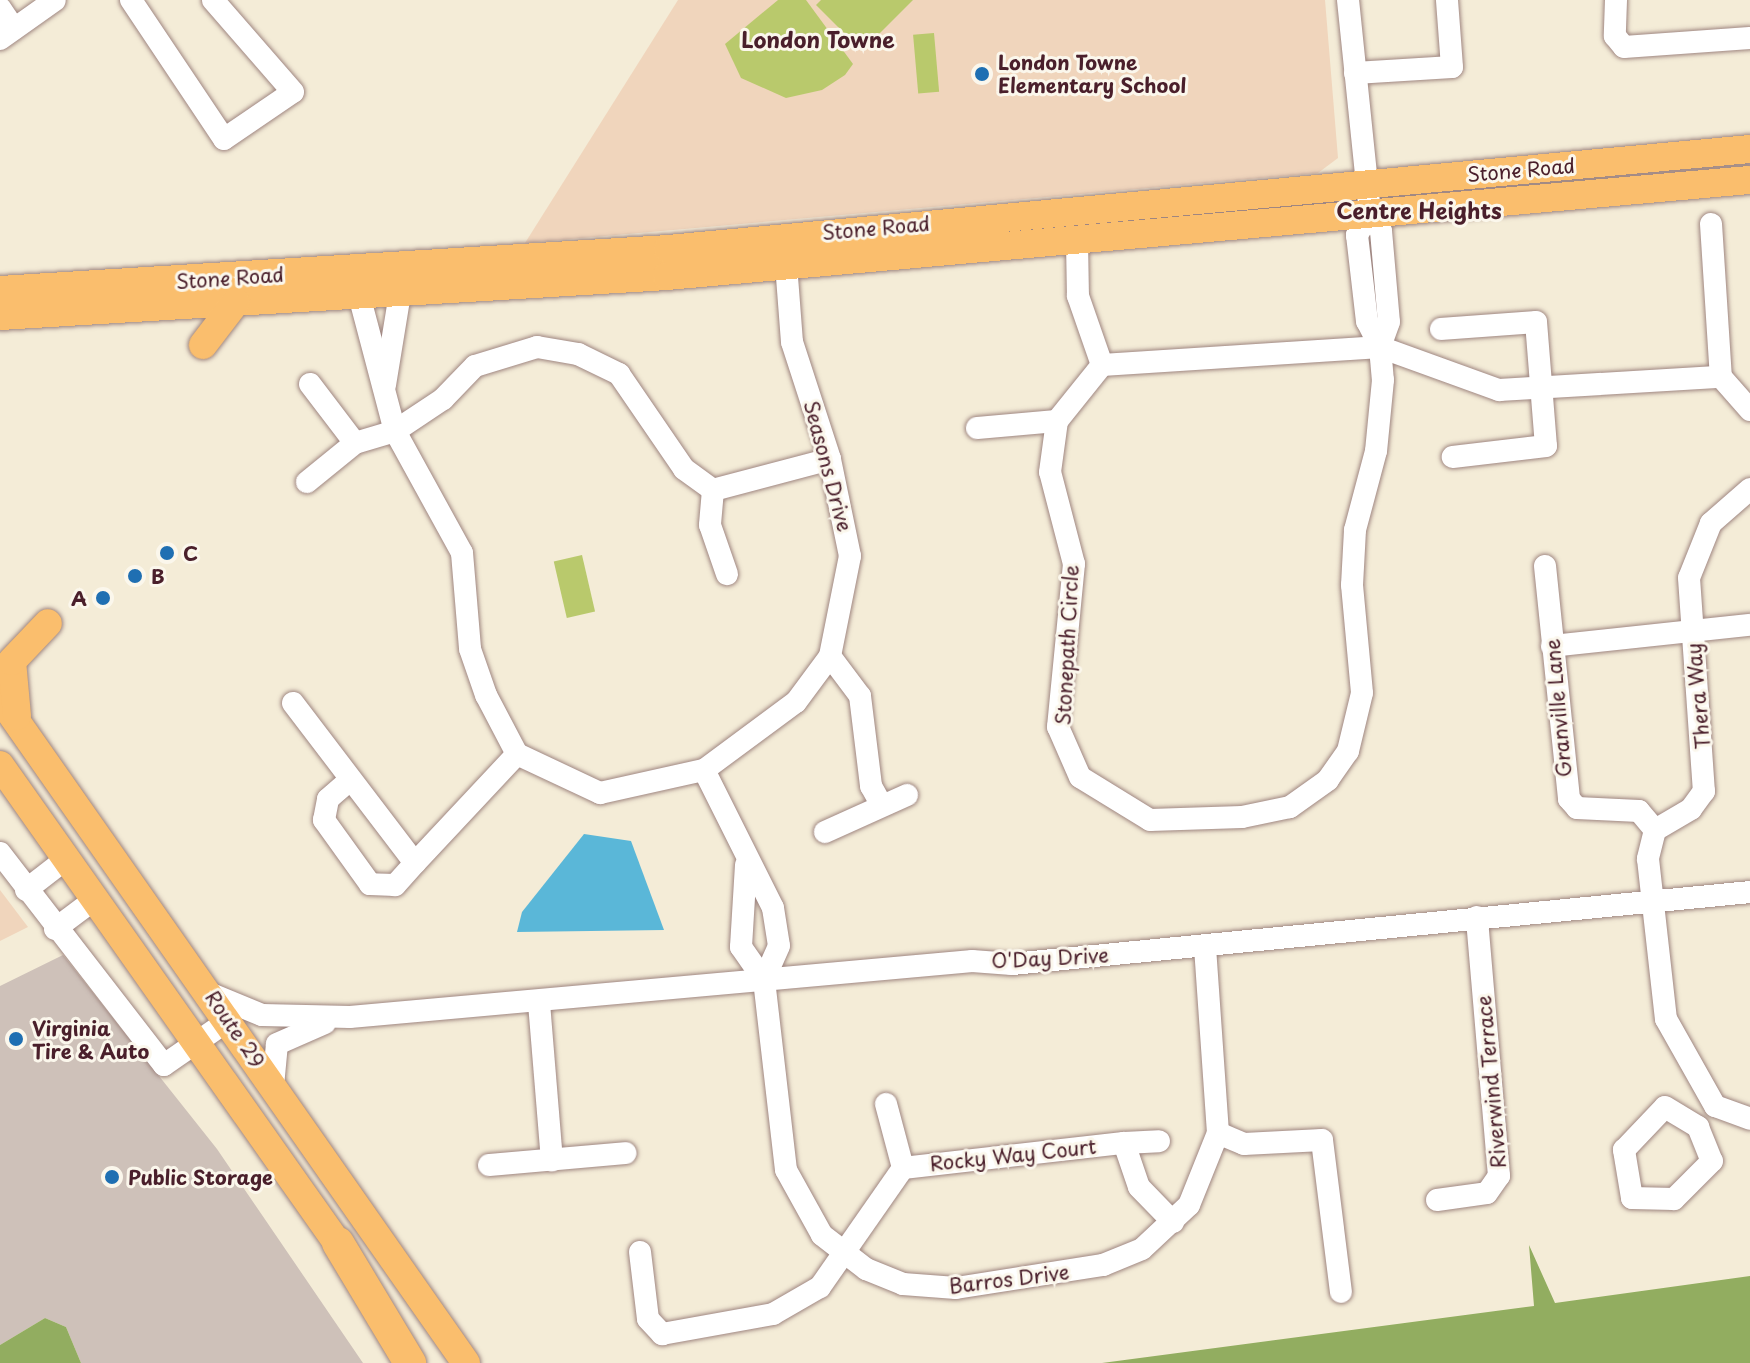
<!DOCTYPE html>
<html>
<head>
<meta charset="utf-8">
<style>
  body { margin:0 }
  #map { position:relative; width:1750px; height:1363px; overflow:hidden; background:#f4ecd7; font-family:"Playpen Sans",sans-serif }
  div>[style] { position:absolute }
  .built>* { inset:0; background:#f0d5bc }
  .industrial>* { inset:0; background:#cec1b9 }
  .green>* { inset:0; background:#b9c96c; transform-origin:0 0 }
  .forest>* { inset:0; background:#92ad60 }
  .water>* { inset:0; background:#5ab7d8 }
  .roads { filter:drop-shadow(0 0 2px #9f8681) drop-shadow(0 0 2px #9f8681) }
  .minor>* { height:22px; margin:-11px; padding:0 11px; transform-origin:11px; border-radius:11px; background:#fff }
  .major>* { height:28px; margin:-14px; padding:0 14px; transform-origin:14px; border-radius:14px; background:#fabe6d }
  .highway>* { height:32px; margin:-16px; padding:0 16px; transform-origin:16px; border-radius:16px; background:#fabe6d }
  .dots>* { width:22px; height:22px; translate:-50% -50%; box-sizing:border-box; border:4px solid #fbf7ec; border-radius:50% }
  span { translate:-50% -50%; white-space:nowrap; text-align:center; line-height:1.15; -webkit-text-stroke:6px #fbf7ec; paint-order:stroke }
  .poi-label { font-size:20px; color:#4a1f2b; font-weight:700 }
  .left { translate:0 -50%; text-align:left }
  .right { translate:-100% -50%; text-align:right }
  .street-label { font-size:20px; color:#4a1f2b }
  .neighbourhood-label { font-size:22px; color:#4a1f2b; font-weight:700 }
</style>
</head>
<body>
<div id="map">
  <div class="built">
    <i style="clip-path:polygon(678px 0,1325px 0,1338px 158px,1318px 173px,525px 243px)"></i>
    <i style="clip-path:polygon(0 890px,28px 927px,0 941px)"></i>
  </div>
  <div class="industrial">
    <i style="clip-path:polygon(63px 955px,217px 1149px,363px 1363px,81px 1363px,66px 1327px,45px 1318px,0 1345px,0 986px)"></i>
  </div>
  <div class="green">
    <i style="clip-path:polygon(778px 0,806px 0,853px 64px,845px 75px,822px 90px,786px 98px,741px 78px,725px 44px)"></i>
    <i style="clip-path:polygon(821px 0,913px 0,862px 51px,816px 5px)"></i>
    <i style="left:934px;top:33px;width:59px;height:21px;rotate:85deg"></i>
    <i style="left:582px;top:555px;width:58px;height:29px;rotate:77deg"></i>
  </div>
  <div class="forest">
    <i style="clip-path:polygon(1529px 1245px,1555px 1303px,1750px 1276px,1750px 1363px,1102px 1363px,1534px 1306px)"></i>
    <i style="clip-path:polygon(45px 1318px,66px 1327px,81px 1363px,0 1363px,0 1345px)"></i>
  </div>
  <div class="water">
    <i style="clip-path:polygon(584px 834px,631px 841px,664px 930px,517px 932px,522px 912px)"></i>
  </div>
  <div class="roads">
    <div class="minor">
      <i style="left:131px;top:0;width:167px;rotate:56.2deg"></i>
      <i style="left:224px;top:139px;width:83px;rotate:-34.3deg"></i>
      <i style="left:293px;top:92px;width:122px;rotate:-131deg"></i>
      <i style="left:1348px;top:0;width:215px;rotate:84.1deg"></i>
      <i style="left:1370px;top:214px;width:20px;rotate:57deg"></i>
      <i style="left:1381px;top:231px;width:91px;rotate:85deg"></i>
      <i style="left:1389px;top:322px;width:27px;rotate:110deg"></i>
      <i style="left:1616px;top:0;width:36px;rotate:92deg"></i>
      <i style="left:1615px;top:36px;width:14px;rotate:51deg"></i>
      <i style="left:1624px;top:47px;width:126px;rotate:-4.1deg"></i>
      <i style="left:0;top:8px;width:25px;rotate:56deg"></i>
      <i style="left:0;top:39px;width:67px;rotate:-35.3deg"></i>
      <i style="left:1355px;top:73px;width:97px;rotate:-3.5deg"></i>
      <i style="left:1452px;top:67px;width:67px;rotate:-94.3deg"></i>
      <i style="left:1370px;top:214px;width:25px;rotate:122deg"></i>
      <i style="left:1357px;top:235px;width:87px;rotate:83.4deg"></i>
      <i style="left:1367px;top:321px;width:29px;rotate:63deg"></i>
      <i style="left:1380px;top:347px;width:33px;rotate:85deg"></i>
      <i style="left:1383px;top:380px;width:71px;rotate:95.6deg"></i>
      <i style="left:1376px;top:451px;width:82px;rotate:104.9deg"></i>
      <i style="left:1355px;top:530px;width:55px;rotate:93.1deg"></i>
      <i style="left:1352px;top:585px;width:108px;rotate:84.7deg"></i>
      <i style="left:1362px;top:693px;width:60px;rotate:103.6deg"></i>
      <i style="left:1348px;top:751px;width:35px;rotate:125deg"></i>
      <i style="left:1328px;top:780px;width:47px;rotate:144.6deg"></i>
      <i style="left:1290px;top:807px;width:49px;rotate:168.2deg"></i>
      <i style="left:1242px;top:817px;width:92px;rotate:178.1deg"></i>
      <i style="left:1150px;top:820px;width:82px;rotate:-148.4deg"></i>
      <i style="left:1080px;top:777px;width:55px;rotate:-113.7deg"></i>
      <i style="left:1058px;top:727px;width:164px;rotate:-84.4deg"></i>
      <i style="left:1074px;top:564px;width:95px;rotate:-104.6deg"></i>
      <i style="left:1050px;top:472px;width:51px;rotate:-82.2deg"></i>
      <i style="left:1057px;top:421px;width:72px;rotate:-51.2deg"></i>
      <i style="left:1102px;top:365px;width:279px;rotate:-3.7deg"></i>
      <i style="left:1380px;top:347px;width:127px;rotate:19.9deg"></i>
      <i style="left:1499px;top:390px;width:222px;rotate:-3.4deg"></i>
      <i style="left:1711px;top:224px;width:153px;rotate:86.3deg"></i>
      <i style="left:1721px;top:377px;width:44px;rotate:48.7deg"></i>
      <i style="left:1077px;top:241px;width:55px;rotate:89deg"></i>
      <i style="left:1078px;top:296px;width:73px;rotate:70.8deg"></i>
      <i style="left:359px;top:295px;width:141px;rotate:75.2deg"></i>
      <i style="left:395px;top:431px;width:139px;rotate:61.2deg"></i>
      <i style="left:462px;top:553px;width:96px;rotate:85.2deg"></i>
      <i style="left:470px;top:649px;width:49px;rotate:70.8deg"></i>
      <i style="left:486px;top:695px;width:67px;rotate:62.3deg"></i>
      <i style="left:517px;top:754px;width:92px;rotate:25.2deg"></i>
      <i style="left:600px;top:793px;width:107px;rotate:-12.5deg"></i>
      <i style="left:704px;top:770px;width:114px;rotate:-36.5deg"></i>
      <i style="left:796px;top:702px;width:57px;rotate:-53.5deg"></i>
      <i style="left:830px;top:656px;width:102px;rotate:-78.7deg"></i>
      <i style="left:850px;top:556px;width:99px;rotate:-101.7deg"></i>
      <i style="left:830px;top:459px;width:123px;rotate:-108deg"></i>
      <i style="left:792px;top:342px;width:92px;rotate:-94.4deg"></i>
      <i style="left:1441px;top:329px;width:95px;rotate:-4.2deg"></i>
      <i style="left:1536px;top:322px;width:124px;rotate:85.4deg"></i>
      <i style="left:1546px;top:446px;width:94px;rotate:173.3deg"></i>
      <i style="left:310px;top:384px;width:74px;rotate:52.7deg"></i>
      <i style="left:355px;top:443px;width:42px;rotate:-16.7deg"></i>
      <i style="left:395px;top:431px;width:58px;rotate:-33.7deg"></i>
      <i style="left:443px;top:399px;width:46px;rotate:-45.9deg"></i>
      <i style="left:475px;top:366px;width:65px;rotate:-17deg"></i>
      <i style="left:537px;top:347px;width:42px;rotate:9.7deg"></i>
      <i style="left:578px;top:354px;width:46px;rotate:26deg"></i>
      <i style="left:619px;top:374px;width:115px;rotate:55.6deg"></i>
      <i style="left:684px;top:469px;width:36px;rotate:36deg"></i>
      <i style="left:713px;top:490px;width:121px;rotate:-14.8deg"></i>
      <i style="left:385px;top:385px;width:93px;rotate:-80.7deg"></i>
      <i style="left:977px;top:428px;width:80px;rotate:-5deg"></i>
      <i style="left:307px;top:482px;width:62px;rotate:-39.1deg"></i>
      <i style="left:1750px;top:489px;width:52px;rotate:138.9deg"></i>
      <i style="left:1711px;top:523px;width:59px;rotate:111.8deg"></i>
      <i style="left:1689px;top:578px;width:214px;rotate:86deg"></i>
      <i style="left:1704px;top:791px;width:22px;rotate:126deg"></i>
      <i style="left:1691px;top:809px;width:42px;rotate:149.7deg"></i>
      <i style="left:1655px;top:830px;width:30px;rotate:104deg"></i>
      <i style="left:1648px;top:859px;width:161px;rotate:83.6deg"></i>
      <i style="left:1666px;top:1019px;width:100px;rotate:60.6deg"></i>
      <i style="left:1715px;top:1106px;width:37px;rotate:20deg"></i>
      <i style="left:713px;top:490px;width:35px;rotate:95deg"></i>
      <i style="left:710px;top:525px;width:52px;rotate:70.9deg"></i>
      <i style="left:1545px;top:566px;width:234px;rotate:84.1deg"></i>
      <i style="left:1569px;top:799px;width:12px;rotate:48deg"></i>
      <i style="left:1577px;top:808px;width:62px;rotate:2.8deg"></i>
      <i style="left:1639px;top:811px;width:25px;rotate:50deg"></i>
      <i style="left:1552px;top:646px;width:199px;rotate:-6.1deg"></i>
      <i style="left:830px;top:656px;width:50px;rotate:53.1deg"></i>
      <i style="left:860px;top:696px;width:91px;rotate:83deg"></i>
      <i style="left:871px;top:786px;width:21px;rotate:61deg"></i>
      <i style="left:293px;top:703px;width:201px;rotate:52.7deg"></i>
      <i style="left:415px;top:863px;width:30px;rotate:132deg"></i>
      <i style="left:395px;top:885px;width:25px;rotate:-178deg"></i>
      <i style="left:370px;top:884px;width:79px;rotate:-125.7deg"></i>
      <i style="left:324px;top:820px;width:21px;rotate:-79deg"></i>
      <i style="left:328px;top:799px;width:29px;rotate:-41deg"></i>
      <i style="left:704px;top:770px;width:154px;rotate:63.4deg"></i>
      <i style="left:773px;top:908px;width:38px;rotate:81deg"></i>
      <i style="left:779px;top:946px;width:37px;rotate:114deg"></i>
      <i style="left:764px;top:980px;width:191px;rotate:83.4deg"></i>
      <i style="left:786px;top:1170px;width:74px;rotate:61deg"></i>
      <i style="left:822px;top:1235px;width:56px;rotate:37.7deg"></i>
      <i style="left:866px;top:1269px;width:40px;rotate:22deg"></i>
      <i style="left:903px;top:1284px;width:53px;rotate:4.3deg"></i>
      <i style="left:956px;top:1288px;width:149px;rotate:-8.9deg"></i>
      <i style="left:1103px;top:1265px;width:42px;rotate:-22.3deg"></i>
      <i style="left:1142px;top:1249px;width:64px;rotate:-43.1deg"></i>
      <i style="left:1189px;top:1205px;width:78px;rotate:-68.1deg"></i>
      <i style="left:1218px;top:1133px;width:187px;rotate:-94deg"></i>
      <i style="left:825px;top:832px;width:90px;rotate:-24.3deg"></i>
      <i style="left:0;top:853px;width:268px;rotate:52.3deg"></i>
      <i style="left:164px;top:1065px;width:79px;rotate:-34.7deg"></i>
      <i style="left:415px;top:863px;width:149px;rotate:-46.9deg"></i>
      <i style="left:746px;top:865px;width:82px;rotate:93.5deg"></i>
      <i style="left:741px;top:947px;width:40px;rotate:55.1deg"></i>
      <i style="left:26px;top:890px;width:51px;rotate:-37.8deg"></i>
      <i style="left:55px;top:929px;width:50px;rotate:-36.9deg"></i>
      <i style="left:211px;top:994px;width:55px;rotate:22.4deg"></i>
      <i style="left:262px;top:1015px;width:88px;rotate:1.3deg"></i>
      <i style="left:350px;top:1017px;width:625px;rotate:-5.14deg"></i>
      <i style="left:972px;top:961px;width:40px;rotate:4.3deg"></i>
      <i style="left:1012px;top:964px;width:742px;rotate:-5.57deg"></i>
      <i style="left:539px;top:1003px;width:158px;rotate:85.3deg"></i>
      <i style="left:273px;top:1086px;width:42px;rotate:-84.6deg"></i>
      <i style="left:277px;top:1044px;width:52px;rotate:-23.6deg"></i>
      <i style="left:886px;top:1104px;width:66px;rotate:75.1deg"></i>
      <i style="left:1665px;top:1107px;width:39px;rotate:31deg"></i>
      <i style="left:1698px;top:1127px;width:37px;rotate:68deg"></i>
      <i style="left:1712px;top:1161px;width:54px;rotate:135deg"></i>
      <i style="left:1674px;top:1199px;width:42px;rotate:-178.6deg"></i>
      <i style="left:1632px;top:1198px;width:49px;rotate:-99.5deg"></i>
      <i style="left:1624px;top:1150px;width:59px;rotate:-46.4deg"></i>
      <i style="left:1218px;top:1133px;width:28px;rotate:23deg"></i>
      <i style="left:1244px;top:1144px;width:78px;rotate:-2.9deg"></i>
      <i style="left:1322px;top:1140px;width:153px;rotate:82.9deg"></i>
      <i style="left:1124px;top:1143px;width:35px;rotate:-3deg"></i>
      <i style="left:489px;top:1165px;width:137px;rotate:-5deg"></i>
      <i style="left:1437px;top:1200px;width:50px;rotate:-8deg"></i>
      <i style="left:1487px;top:1193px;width:21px;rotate:-55deg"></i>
      <i style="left:1499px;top:1176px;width:260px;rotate:-94.9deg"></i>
      <i style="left:640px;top:1252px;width:67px;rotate:83.2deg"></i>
      <i style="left:648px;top:1319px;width:21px;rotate:47deg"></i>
      <i style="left:662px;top:1334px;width:113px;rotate:-10.2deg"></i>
      <i style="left:773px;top:1314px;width:54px;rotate:-29.9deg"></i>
      <i style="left:820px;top:1287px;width:145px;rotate:-55.1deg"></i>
      <i style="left:903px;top:1168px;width:222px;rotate:-6.5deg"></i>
      <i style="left:1124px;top:1143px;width:46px;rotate:71.2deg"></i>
      <i style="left:1139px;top:1187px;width:49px;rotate:45.8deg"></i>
    </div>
    <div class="major">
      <i style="left:0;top:290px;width:669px;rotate:-3.51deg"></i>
      <i style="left:668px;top:249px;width:1087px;rotate:-5.28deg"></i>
      <i style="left:0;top:316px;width:668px;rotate:-3.43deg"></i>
      <i style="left:667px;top:276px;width:1087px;rotate:-5.07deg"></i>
      <i style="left:203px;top:345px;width:54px;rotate:-52.5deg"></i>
      <i style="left:0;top:698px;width:812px;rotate:54.98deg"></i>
      <i style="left:17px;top:716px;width:55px;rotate:-95.2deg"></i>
      <i style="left:12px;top:661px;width:52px;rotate:-46.5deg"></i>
      <i style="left:0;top:765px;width:607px;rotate:54.79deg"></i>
    </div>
    <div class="highway">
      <i style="left:338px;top:1243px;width:140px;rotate:59deg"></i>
    </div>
  </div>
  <div class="dots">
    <i style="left:982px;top:74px;background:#1f6fb2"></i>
    <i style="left:167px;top:553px;background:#1f6fb2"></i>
    <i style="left:135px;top:576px;background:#1f6fb2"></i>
    <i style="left:103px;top:598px;background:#1f6fb2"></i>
    <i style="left:16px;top:1039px;background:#1f6fb2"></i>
    <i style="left:112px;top:1177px;background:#1f6fb2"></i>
  </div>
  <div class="poi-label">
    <span class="left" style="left:998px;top:74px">London Towne<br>Elementary School</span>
    <span class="left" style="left:183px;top:553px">C</span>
    <span class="left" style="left:151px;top:576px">B</span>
    <span class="right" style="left:87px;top:598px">A</span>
    <span class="left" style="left:32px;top:1040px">Virginia<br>Tire &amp; Auto</span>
    <span class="left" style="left:128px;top:1177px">Public Storage</span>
  </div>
  <div class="street-label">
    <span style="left:1521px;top:170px;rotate:-5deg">Stone Road</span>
    <span style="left:876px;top:228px;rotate:-5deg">Stone Road</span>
    <span style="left:230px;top:278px;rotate:-4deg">Stone Road</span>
    <span style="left:828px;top:466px;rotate:75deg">Seasons Drive</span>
    <span style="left:1067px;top:645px;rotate:-87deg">Stonepath Circle</span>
    <span style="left:1698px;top:696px;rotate:-95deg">Thera Way</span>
    <span style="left:1558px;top:708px;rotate:-95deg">Granville Lane</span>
    <span style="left:1050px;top:958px;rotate:-3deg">O'Day Drive</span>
    <span style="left:235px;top:1029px;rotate:56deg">Route 29</span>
    <span style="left:1491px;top:1082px;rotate:-95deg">Riverwind Terrace</span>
    <span style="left:1013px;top:1155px;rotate:-6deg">Rocky Way Court</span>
    <span style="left:1009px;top:1279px;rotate:-7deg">Barros Drive</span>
  </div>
  <div class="neighbourhood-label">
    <span style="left:818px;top:39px">London Towne</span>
    <span style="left:1419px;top:210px">Centre Heights</span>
  </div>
</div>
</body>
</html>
